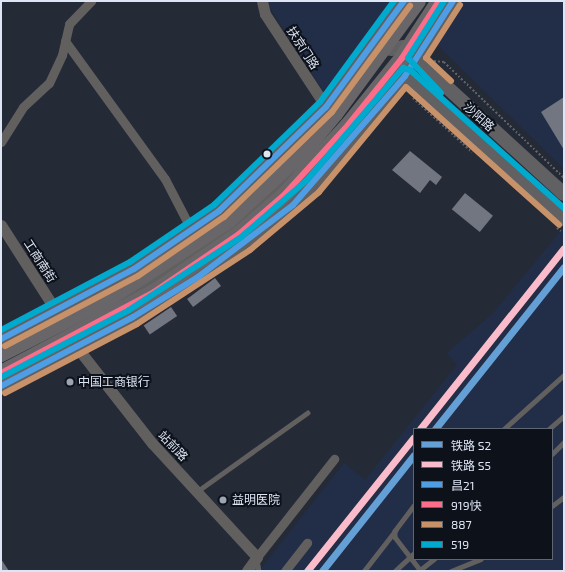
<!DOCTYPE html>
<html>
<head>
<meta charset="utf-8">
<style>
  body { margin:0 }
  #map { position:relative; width:565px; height:572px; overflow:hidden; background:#252a37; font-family:"Exo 2","Noto Sans SC",sans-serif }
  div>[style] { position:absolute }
  .built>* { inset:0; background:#222d47 }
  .building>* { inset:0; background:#717681; transform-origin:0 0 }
  .path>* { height:1.5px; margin-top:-0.75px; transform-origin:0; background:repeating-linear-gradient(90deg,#616267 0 2px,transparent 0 4px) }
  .service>* { height:4.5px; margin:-2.25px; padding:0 2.25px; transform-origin:2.25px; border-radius:2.25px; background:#625f5f }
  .minor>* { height:9px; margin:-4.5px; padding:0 4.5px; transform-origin:4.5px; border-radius:4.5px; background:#625f5f }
  .tertiary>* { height:11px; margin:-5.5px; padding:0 5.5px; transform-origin:5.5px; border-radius:5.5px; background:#625f5f }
  .primary>* { height:14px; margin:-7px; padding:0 7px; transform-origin:7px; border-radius:7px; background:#616063 }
  .motorway>* { height:16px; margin:-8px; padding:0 8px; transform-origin:8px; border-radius:8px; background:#686669 }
  .bus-1>* { height:6px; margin:-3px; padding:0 3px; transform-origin:3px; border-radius:3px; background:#4d9ee5 }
  .bus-2>* { height:6px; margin:-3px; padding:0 3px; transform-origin:3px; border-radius:3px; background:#fb6d88 }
  .bus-3>* { height:6px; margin:-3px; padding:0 3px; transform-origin:3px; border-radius:3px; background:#c7916a }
  .bus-4>* { height:6px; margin:-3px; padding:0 3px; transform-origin:3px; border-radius:3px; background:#00a9ce }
  .rail-1>* { height:7px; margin:-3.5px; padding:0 3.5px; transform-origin:3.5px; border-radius:3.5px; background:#64a0d6 }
  .rail-2>* { height:7px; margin:-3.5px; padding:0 3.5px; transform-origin:3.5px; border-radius:3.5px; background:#fabbcb }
  .dots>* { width:11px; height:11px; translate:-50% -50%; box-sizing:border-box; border:2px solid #0c111a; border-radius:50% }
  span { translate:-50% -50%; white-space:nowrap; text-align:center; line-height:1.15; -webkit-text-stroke:4px #0c111a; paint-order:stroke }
  .street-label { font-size:12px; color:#dee5f4 }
  .poi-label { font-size:12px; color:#dee5f4 }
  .left { translate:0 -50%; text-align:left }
  .frame { position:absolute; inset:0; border:2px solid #dee5f4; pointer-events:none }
  .legend { position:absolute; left:413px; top:428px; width:140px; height:132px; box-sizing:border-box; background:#0c111a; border:1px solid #606671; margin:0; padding:5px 7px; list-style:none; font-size:12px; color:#dee5f4 }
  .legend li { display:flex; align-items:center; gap:8px; height:20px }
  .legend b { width:20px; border:1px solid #606671 }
</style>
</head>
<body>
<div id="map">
  <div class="built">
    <i style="clip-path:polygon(270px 1px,393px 1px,349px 62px,323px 91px,267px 3px)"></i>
    <i style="clip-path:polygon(463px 1px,564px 1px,564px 169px,436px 44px)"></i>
    <i style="clip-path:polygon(evenodd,564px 227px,564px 571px,259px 571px,344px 463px,365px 480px,457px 365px,447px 353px,494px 312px,564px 227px,414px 429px,552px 429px,552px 559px,414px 559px,414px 429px)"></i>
  </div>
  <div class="building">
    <i style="clip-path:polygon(564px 97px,564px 150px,541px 112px)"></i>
    <i style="clip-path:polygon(410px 151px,442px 177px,436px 185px,430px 180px,420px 193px,392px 170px)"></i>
    <i style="left:465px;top:193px;width:36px;height:21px;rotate:39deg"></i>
    <i style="left:215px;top:278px;width:10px;height:35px;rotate:53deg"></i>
    <i style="left:171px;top:307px;width:11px;height:33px;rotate:56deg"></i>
    <i style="clip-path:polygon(1px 559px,9px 571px,1px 571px)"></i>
  </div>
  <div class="path">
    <i style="left:434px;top:61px;width:10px;rotate:6deg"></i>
    <i style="left:444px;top:62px;width:167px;rotate:44deg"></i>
    <i style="left:413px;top:98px;width:80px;rotate:42.5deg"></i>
    <i style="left:557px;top:228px;width:5px;rotate:37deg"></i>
  </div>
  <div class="service">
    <i style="left:504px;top:429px;width:81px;rotate:-42deg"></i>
    <i style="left:549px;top:429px;width:20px;rotate:-41deg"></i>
    <i style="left:552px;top:454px;width:17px;rotate:-45deg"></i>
    <i style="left:199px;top:490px;width:133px;rotate:-35.5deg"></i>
    <i style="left:414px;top:506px;width:31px;rotate:127deg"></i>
    <i style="left:395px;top:531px;width:6px;rotate:90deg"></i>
    <i style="left:395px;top:537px;width:43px;rotate:52.6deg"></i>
    <i style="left:552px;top:506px;width:15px;rotate:-37deg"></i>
    <i style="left:257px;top:559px;width:12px;rotate:81deg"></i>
    <i style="left:420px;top:570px;width:18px;rotate:-38deg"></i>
    <i style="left:364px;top:571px;width:51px;rotate:-52.2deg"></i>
    <i style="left:395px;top:571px;width:26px;rotate:-43deg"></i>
    <i style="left:451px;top:571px;width:32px;rotate:-22deg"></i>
  </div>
  <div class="minor">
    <i style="left:65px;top:41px;width:170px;rotate:54.1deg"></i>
    <i style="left:165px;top:179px;width:59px;rotate:62.6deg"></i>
    <i style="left:1px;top:142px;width:41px;rotate:-57.8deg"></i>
    <i style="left:23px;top:107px;width:35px;rotate:-43deg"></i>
    <i style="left:49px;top:83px;width:31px;rotate:-65deg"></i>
    <i style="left:62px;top:55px;width:32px;rotate:-77deg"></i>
    <i style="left:69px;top:24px;width:32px;rotate:-46deg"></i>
    <i style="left:115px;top:304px;width:140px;rotate:-33deg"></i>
    <i style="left:232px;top:228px;width:96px;rotate:-42.5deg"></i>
    <i style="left:257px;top:557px;width:125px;rotate:-51.8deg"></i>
    <i style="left:285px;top:571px;width:36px;rotate:-52deg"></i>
  </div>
  <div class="tertiary">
    <i style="left:262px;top:1px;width:13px;rotate:77deg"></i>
    <i style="left:265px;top:14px;width:111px;rotate:56.7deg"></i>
    <i style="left:1px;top:225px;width:109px;rotate:57.3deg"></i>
    <i style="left:72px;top:341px;width:130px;rotate:51.9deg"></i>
    <i style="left:152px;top:443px;width:155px;rotate:47.4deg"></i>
    <i style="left:257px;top:557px;width:17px;rotate:126deg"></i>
  </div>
  <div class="primary">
    <i style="left:391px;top:49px;width:12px;rotate:-9deg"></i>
    <i style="left:403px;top:47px;width:218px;rotate:42.4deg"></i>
    <i style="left:405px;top:76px;width:214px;rotate:42deg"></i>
    <i style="left:1px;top:339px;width:150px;rotate:-27.8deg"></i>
    <i style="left:134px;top:269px;width:103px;rotate:-34.3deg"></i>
    <i style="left:219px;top:211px;width:149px;rotate:-44.2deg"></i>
    <i style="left:326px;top:107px;width:132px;rotate:-53.7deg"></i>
    <i style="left:1px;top:386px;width:149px;rotate:-27.6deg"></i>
    <i style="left:133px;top:317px;width:76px;rotate:-31.6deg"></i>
    <i style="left:198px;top:277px;width:119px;rotate:-37.2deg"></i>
    <i style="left:293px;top:205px;width:45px;rotate:-45.9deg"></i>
    <i style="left:324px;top:173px;width:126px;rotate:-50.1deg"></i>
    <i style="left:405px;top:76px;width:89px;rotate:-57.4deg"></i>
  </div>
  <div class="motorway">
    <i style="left:1px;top:354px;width:114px;rotate:-27deg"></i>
    <i style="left:103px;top:302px;width:149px;rotate:-32.9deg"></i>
    <i style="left:228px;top:221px;width:103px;rotate:-42.6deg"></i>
    <i style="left:304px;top:151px;width:48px;rotate:-50deg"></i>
    <i style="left:335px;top:114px;width:140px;rotate:-53.7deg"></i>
    <i style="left:1px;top:373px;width:173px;rotate:-27.9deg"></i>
    <i style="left:154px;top:292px;width:103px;rotate:-34.3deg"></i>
    <i style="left:239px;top:234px;width:58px;rotate:-40.8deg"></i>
    <i style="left:283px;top:196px;width:96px;rotate:-47.5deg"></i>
    <i style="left:348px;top:125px;width:86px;rotate:-51.1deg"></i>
    <i style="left:402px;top:58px;width:68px;rotate:-57deg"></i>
  </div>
  <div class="bus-1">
    <i style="left:1px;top:339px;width:150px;rotate:-27.8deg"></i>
    <i style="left:134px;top:269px;width:103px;rotate:-34.3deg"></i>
    <i style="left:219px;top:211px;width:149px;rotate:-44.2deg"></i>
    <i style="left:326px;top:107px;width:132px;rotate:-53.7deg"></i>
    <i style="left:1px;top:386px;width:149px;rotate:-27.6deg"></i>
    <i style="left:133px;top:317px;width:76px;rotate:-31.6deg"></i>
    <i style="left:198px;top:277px;width:119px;rotate:-37.2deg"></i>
    <i style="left:293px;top:205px;width:171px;rotate:-49deg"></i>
    <i style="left:405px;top:76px;width:89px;rotate:-57.4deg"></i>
  </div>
  <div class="bus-2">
    <i style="left:1px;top:373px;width:173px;rotate:-27.9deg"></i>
    <i style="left:154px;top:292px;width:103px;rotate:-34.3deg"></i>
    <i style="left:239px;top:234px;width:58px;rotate:-40.8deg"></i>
    <i style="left:283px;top:196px;width:96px;rotate:-47.5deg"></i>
    <i style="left:348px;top:125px;width:86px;rotate:-51.1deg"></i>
    <i style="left:402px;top:58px;width:68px;rotate:-57deg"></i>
  </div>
  <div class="bus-3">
    <i style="left:451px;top:81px;width:34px;rotate:-137deg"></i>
    <i style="left:426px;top:58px;width:63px;rotate:-57.3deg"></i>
    <i style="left:5px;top:346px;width:150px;rotate:-27.8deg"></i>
    <i style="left:138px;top:276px;width:104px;rotate:-34.5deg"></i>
    <i style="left:224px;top:217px;width:151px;rotate:-44.2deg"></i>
    <i style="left:332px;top:112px;width:132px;rotate:-53.7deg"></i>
    <i style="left:5px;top:393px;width:149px;rotate:-27.6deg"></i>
    <i style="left:137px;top:324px;width:135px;rotate:-33.2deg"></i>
    <i style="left:250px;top:250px;width:90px;rotate:-40deg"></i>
    <i style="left:319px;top:192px;width:136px;rotate:-50.4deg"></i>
    <i style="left:406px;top:87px;width:206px;rotate:42deg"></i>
  </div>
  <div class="bus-4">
    <i style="left:441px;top:93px;width:48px;rotate:-133.3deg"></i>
    <i style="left:408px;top:58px;width:67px;rotate:-57.7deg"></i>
    <i style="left:1px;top:330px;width:146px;rotate:-27.8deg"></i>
    <i style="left:130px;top:262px;width:102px;rotate:-34.2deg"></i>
    <i style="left:214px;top:205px;width:148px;rotate:-44.2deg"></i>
    <i style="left:320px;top:102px;width:125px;rotate:-53.8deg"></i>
    <i style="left:1px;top:377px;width:144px;rotate:-27.6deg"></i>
    <i style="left:129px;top:310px;width:132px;rotate:-33deg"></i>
    <i style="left:240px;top:238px;width:89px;rotate:-40.9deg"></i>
    <i style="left:307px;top:180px;width:148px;rotate:-49.4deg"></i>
    <i style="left:403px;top:68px;width:7px;rotate:16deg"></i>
    <i style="left:410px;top:70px;width:207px;rotate:41.9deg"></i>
  </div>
  <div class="rail-1">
    <i style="left:435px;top:429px;width:207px;rotate:-51.5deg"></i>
    <i style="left:322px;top:571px;width:148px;rotate:-51.6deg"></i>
  </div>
  <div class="rail-2">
    <i style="left:420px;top:429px;width:231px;rotate:-51.5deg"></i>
    <i style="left:307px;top:571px;width:171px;rotate:-51.4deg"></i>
  </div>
  <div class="dots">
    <i style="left:267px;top:154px;background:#dee5f4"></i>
    <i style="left:70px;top:382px;background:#9da4b2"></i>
    <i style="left:223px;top:500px;background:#9da4b2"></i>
  </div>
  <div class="street-label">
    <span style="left:303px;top:48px;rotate:57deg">扶京门路</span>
    <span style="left:479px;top:117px;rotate:42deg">沙阳路</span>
    <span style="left:40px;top:261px;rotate:57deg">工商南街</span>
    <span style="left:173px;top:446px;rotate:46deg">站前路</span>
  </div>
  <div class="poi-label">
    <span class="left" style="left:78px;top:382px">中国工商银行</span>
    <span class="left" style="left:232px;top:500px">益明医院</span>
  </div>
  <div class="frame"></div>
  <ul class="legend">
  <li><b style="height:5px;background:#64a0d6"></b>铁路 S2</li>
  <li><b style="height:5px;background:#fabbcb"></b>铁路 S5</li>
  <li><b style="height:5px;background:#4d9ee5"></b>昌21</li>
  <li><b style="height:5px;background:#fb6d88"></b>919快</li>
  <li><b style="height:5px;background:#c7916a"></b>887</li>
  <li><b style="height:5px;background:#00a9ce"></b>519</li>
  </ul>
</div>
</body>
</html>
